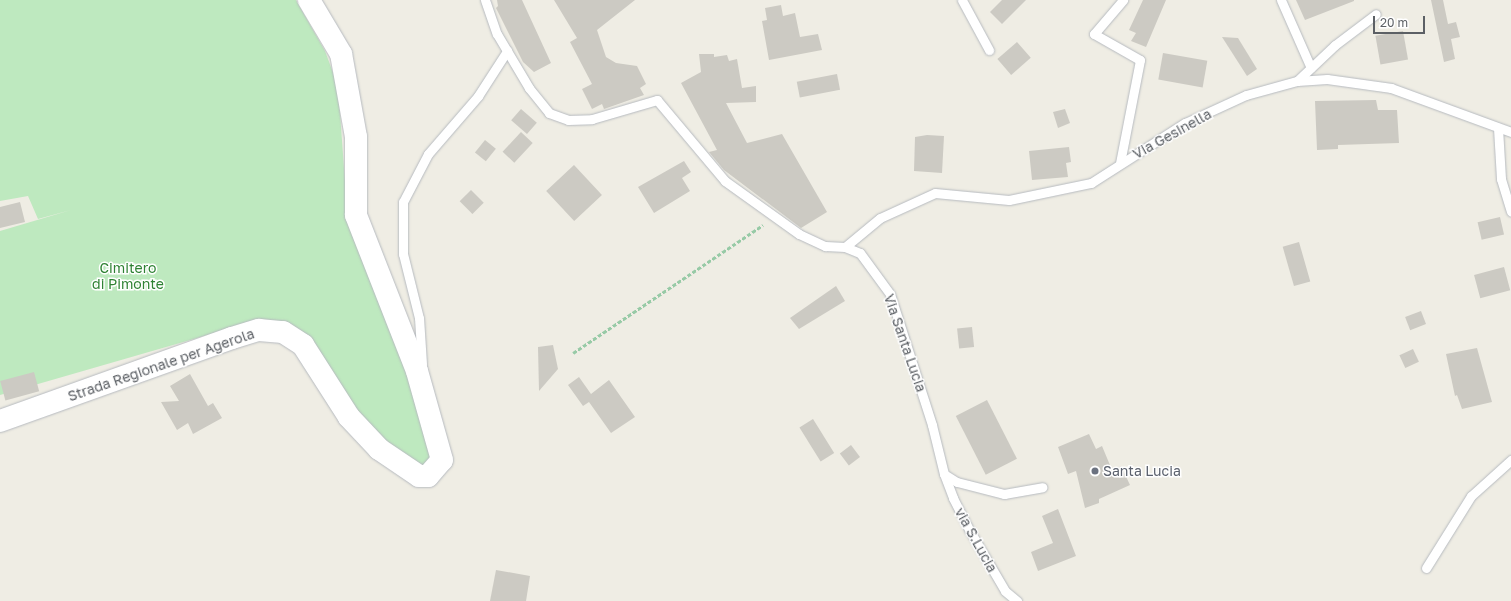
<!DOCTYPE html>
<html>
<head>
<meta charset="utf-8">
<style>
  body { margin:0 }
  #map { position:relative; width:1511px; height:601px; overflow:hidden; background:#efede4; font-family:"Golos Text",sans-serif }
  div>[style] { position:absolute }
  .green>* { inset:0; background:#bee9bf }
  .building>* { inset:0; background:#cccac3; transform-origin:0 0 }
  .path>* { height:2.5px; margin-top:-1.25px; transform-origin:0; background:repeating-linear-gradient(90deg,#97caa6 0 4px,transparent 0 6px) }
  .roads { filter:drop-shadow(0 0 1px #b6babf) drop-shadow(0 0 1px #b6babf) }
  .lane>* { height:9px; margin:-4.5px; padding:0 4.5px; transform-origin:4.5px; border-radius:4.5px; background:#fff }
  .secondary>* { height:22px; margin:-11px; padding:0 11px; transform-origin:11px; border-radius:11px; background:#fff }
  .dots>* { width:11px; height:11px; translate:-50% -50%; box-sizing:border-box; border:2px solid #fff; border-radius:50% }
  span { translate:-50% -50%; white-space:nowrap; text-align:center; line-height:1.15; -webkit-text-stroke:3px #fff; paint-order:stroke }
  .street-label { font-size:14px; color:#5c6065 }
  .park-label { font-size:14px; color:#2e8233 }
  .worship-label { font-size:14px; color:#5b616d }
  .left { translate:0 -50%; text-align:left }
  .scale { position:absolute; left:1373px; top:16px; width:52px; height:18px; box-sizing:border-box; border:2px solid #5c6065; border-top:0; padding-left:5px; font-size:12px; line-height:14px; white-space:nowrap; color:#5c6065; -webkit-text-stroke:3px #fff; paint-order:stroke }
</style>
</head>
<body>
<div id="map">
  <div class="green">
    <i style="clip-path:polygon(0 0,296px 0,325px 51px,338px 86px,347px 209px,395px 335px,433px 450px,430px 462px,419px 468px,364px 426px,288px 325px,263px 319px,0 395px,0 231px,71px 210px,38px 219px,28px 196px,0 201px)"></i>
  </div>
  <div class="building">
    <i style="clip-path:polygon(497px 0,522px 0,551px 63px,534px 72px,523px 62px,496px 8px,498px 6px)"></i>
    <i style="clip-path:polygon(554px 0,635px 0,597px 30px,606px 57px,616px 63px,637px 66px,646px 84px,640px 88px,644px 95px,604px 109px,602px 104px,592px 109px,582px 89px,592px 84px,570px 42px,577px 38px)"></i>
    <i style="clip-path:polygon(1002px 0,1026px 0,1002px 24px,990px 12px)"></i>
    <i style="clip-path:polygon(1143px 0,1166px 0,1146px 47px,1131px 41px,1136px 33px,1129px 30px)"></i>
    <i style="clip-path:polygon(1296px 0,1354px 0,1354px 1px,1305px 20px)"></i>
    <i style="clip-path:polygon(1431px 0,1443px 0,1448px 24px,1456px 22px,1460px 37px,1451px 39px,1455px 59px,1444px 62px)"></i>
    <i style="clip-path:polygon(781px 5px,783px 16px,795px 13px,800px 37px,818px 34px,822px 50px,769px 60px,762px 21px,767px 20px,765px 8px)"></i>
    <i style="left:1403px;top:31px;width:29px;height:28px;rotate:80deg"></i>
    <i style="clip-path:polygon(1222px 37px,1238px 38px,1257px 69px,1247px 76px)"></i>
    <i style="left:1017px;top:42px;width:21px;height:26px;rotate:49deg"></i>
    <i style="left:1163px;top:53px;width:45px;height:27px;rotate:10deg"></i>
    <i style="clip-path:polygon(699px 54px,714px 54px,714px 57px,727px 55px,729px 61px,737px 59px,742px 88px,756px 86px,756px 102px,726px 103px,747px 143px,782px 134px,827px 212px,801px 228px,724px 170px,709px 152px,717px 150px,681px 83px,701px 72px)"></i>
    <i style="left:837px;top:74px;width:16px;height:41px;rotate:79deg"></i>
    <i style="clip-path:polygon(1376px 100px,1378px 110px,1397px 110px,1399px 143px,1338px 145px,1338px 149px,1317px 150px,1315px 101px)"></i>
    <i style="left:521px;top:109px;width:21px;height:15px;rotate:41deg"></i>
    <i style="clip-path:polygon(1065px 109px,1070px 123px,1058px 128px,1053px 112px)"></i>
    <i style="left:521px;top:132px;width:16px;height:27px;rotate:43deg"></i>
    <i style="clip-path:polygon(927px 135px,944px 136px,942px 173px,914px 171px,915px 137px)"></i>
    <i style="left:485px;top:140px;width:14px;height:16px;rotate:39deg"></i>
    <i style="clip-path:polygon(1069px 147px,1071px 162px,1066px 163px,1068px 177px,1032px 180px,1029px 151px)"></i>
    <i style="clip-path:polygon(684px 161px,691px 172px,682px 178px,690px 191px,654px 213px,638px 187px)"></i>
    <i style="left:574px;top:165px;width:41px;height:38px;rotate:47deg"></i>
    <i style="left:471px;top:190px;width:18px;height:16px;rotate:45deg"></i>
    <i style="clip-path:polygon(20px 202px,25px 222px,0 228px,0 207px)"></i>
    <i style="left:1500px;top:217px;width:18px;height:23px;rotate:77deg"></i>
    <i style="left:1299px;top:242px;width:41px;height:17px;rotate:74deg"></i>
    <i style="left:1504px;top:267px;width:24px;height:31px;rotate:75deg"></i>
    <i style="clip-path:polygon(836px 286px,845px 301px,799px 329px,790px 318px)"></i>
    <i style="left:1421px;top:311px;width:14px;height:17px;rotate:69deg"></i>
    <i style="left:972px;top:327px;width:20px;height:15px;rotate:84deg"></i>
    <i style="clip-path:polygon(553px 345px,558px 369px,539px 391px,538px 347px)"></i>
    <i style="clip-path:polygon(1477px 348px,1492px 402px,1462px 409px,1457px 395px,1455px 396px,1446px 354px)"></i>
    <i style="left:1413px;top:349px;width:14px;height:15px;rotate:65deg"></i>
    <i style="left:34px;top:372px;width:20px;height:35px;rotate:75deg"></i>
    <i style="clip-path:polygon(190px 374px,208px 406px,213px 403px,222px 418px,193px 434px,188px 423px,177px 430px,161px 402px,179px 401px,170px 386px)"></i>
    <i style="clip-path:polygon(579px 377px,591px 394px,609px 380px,635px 417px,611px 433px,589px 402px,583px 406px,568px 385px)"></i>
    <i style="left:987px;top:400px;width:66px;height:35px;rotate:63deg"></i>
    <i style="left:813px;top:419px;width:40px;height:16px;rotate:58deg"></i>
    <i style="clip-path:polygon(1089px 434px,1096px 449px,1102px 446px,1112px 470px,1121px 466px,1130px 485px,1099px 499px,1099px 503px,1085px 508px,1076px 471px,1068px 474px,1058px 447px)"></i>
    <i style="left:851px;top:445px;width:15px;height:14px;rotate:53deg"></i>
    <i style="clip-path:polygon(1058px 509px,1076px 556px,1038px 571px,1031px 552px,1053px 543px,1042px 516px)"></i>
    <i style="clip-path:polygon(496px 570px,530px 576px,526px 601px,490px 601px)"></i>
  </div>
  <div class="path">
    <i style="left:573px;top:353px;width:229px;rotate:-34deg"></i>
  </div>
  <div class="roads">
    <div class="lane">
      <i style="left:485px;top:0;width:36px;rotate:71deg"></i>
      <i style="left:497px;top:34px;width:63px;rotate:59.3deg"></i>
      <i style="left:529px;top:88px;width:32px;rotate:51deg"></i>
      <i style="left:549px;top:113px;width:20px;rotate:20deg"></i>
      <i style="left:568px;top:120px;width:24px;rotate:-2deg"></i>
      <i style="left:592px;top:119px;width:68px;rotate:-16.3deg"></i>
      <i style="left:657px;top:100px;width:106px;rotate:50deg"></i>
      <i style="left:725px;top:181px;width:91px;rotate:35.6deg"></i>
      <i style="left:799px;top:234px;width:29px;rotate:25deg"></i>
      <i style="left:825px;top:246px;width:20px;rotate:3deg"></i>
      <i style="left:845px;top:247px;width:16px;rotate:22deg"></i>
      <i style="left:860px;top:253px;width:51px;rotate:53.8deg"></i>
      <i style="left:890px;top:294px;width:138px;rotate:72.2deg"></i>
      <i style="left:932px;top:425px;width:50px;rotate:76.2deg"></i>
      <i style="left:944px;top:474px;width:15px;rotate:32deg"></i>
      <i style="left:957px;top:482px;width:49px;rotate:14.3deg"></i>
      <i style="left:1004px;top:494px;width:39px;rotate:-10deg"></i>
      <i style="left:962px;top:0;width:57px;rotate:61.6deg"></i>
      <i style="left:1281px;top:0;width:74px;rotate:66.2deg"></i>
      <i style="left:1297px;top:81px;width:52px;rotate:-43.5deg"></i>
      <i style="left:1335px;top:45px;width:51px;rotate:-37.1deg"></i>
      <i style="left:1498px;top:128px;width:51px;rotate:86.6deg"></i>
      <i style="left:1501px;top:179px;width:34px;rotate:73deg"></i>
      <i style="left:1120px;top:163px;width:105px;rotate:-79deg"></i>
      <i style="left:1140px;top:60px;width:53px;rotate:-150.5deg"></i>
      <i style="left:1094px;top:34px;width:45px;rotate:-49.5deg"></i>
      <i style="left:845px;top:247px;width:45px;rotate:-39.6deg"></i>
      <i style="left:880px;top:218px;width:60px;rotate:-24.4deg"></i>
      <i style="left:935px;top:193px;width:74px;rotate:5.4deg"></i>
      <i style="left:1009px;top:200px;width:84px;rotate:-11.7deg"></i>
      <i style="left:1091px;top:183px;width:112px;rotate:-32.6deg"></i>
      <i style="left:1185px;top:123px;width:67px;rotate:-24.7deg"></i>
      <i style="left:1246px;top:95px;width:53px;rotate:-15.4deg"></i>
      <i style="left:1297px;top:81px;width:30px;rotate:-4deg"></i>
      <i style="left:1327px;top:79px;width:65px;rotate:8deg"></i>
      <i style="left:1391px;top:88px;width:128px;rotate:20.1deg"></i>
      <i style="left:422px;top:364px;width:46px;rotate:-93.7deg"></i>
      <i style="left:419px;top:318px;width:66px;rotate:-104deg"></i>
      <i style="left:403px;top:254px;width:52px;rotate:-90deg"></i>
      <i style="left:403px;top:202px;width:54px;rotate:-62.5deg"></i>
      <i style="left:428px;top:154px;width:77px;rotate:-49.2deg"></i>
      <i style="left:478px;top:96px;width:54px;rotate:-57.2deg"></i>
      <i style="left:944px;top:474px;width:26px;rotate:69deg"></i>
      <i style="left:953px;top:498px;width:37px;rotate:63deg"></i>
      <i style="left:970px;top:531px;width:69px;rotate:59.7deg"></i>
      <i style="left:1005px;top:591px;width:16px;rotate:40deg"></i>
      <i style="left:1426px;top:568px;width:85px;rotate:-58deg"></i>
      <i style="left:1471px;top:496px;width:54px;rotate:-42deg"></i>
    </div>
    <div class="secondary">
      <i style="left:0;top:421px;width:246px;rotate:-19.7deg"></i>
      <i style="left:232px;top:338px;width:28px;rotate:-17deg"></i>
      <i style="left:259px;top:330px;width:24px;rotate:5deg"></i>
      <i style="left:283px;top:332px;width:24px;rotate:33deg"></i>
      <i style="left:303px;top:345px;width:85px;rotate:57.4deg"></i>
      <i style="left:349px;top:417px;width:44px;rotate:46.8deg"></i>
      <i style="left:379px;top:449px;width:48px;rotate:34deg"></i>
      <i style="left:419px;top:476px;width:9px"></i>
      <i style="left:428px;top:476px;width:21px;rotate:-49deg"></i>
      <i style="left:442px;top:460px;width:92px;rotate:-105.7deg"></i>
      <i style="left:417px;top:371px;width:168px;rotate:-111.4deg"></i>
      <i style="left:356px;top:215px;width:78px;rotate:-90deg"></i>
      <i style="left:356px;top:137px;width:84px;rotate:-100.2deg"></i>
      <i style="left:341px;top:54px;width:63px;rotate:-120.7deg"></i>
    </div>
  </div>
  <div class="dots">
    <i style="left:1095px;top:471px;background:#6b7280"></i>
  </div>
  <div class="street-label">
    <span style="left:1172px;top:134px;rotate:-29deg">Via Gesinella</span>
    <span style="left:905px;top:343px;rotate:71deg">Via Santa Lucia</span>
    <span style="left:161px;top:365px;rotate:-19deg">Strada Regionale per Agerola</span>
    <span style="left:976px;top:540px;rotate:61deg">via S.Lucia</span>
  </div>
  <div class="park-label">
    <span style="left:128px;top:276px">Cimitero<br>di Pimonte</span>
  </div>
  <div class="worship-label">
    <span class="left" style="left:1103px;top:471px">Santa Lucia</span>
  </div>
  <div class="scale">20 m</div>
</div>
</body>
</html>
